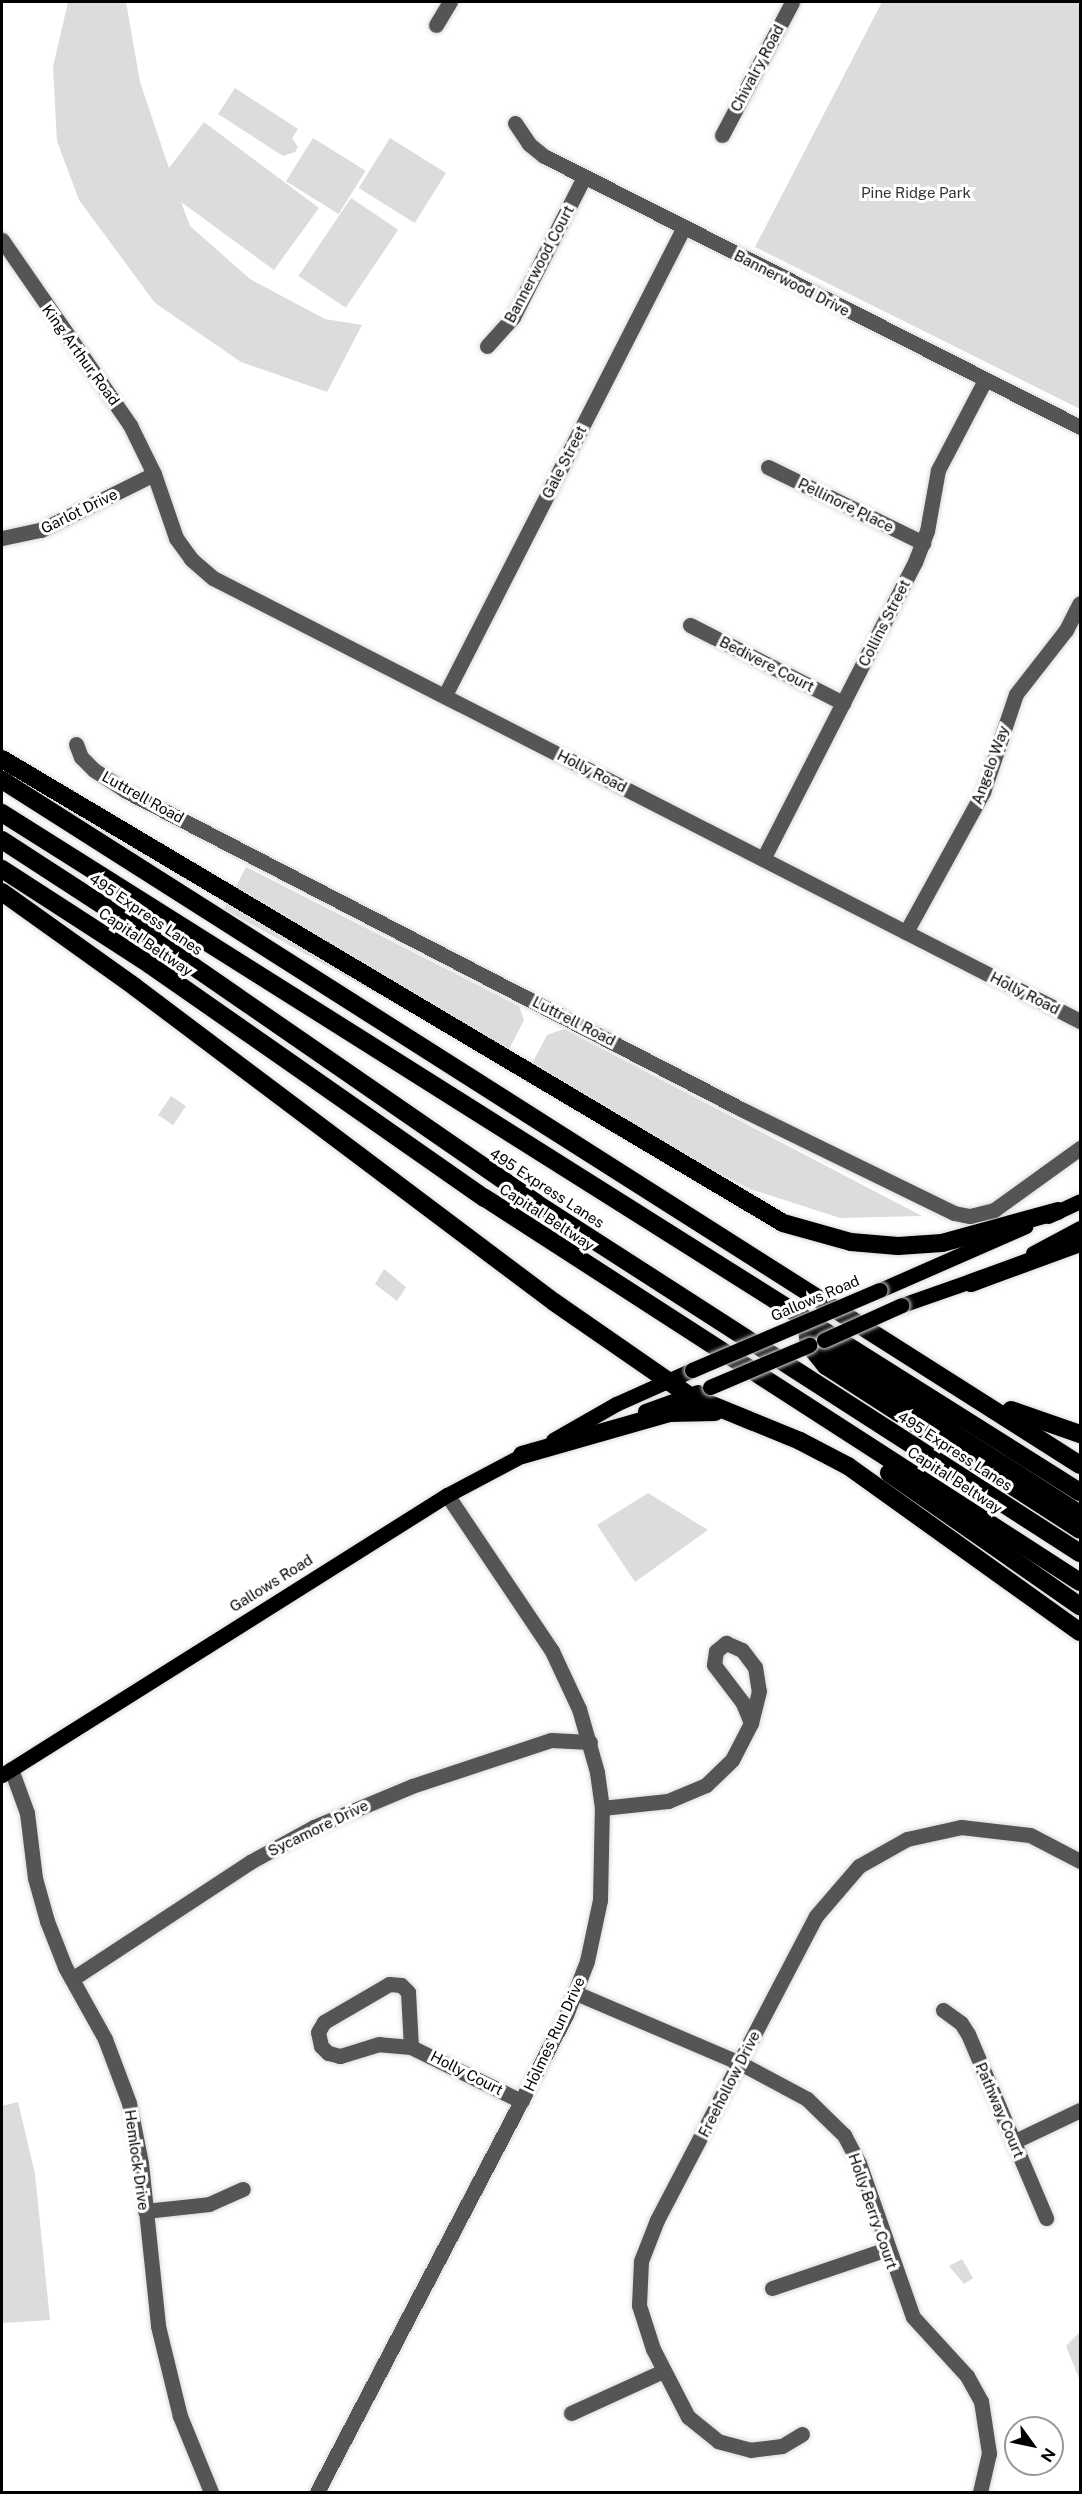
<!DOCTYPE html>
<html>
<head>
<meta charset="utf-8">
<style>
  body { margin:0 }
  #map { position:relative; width:1082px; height:2494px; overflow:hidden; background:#fff; font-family:"Public Sans",sans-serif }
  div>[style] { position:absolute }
  .green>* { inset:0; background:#dcdcdc; transform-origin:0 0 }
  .roads { filter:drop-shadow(0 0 2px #dbdbdb) drop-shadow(0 0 2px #dbdbdb) }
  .minor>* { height:15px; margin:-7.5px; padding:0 7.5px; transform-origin:7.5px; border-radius:7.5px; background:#555 }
  .major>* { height:15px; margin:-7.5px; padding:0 7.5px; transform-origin:7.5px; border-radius:7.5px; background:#000 }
  .highway>* { height:18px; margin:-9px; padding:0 9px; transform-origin:9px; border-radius:9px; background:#000 }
  .bridges { filter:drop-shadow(0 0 2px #dbdbdb) drop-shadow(0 0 2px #dbdbdb) }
  .major-bridge>* { height:15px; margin:-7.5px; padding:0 7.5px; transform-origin:7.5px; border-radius:7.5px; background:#000 }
  span { translate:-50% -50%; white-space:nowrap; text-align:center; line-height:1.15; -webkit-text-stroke:6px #fff; paint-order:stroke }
  .street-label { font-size:15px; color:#000 }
  .park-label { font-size:15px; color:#333 }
  .frame { position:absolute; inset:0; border:3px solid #000; pointer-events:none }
  .north { position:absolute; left:1004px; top:2416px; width:60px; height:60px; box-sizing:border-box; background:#fff; border:2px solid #999; border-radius:50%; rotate:123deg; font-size:16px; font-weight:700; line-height:24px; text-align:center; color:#000 }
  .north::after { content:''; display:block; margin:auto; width:21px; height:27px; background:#000; clip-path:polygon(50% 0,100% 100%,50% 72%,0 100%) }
</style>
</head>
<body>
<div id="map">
  <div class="green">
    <i style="clip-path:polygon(68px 2px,126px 2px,140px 82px,169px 168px,204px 122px,319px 208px,274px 270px,181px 202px,190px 226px,250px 279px,325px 319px,362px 325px,327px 392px,241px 362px,155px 303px,79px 200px,57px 141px,53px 67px)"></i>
    <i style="clip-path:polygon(882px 2px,1080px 2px,1080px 409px,755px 247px)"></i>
    <i style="clip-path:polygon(235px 88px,298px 129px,292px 138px,298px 147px,295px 152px,283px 156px,218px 114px)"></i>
    <i style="left:313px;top:138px;width:62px;height:51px;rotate:32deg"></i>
    <i style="left:390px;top:138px;width:66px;height:59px;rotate:32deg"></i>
    <i style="left:351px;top:198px;width:57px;height:94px;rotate:34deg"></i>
    <i style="clip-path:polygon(246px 867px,519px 1006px,524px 1020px,502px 1063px,224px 909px)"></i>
    <i style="clip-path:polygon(564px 1029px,922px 1216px,840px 1218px,750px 1189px,526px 1075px,547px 1035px)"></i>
    <i style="left:171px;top:1096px;width:18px;height:23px;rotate:34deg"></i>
    <i style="clip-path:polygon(384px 1269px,406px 1287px,397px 1301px,375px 1284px)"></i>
    <i style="clip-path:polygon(648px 1493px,708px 1530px,635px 1582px,597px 1525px)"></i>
    <i style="clip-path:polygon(18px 2102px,35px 2174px,50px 2320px,2px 2323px,2px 2106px)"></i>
    <i style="clip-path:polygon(962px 2259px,973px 2278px,964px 2284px,949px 2266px)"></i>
    <i style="clip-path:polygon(1080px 2332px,1080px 2381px,1066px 2346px)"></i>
  </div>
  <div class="roads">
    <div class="minor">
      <i style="left:436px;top:25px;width:27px;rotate:-59deg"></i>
      <i style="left:515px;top:123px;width:25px;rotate:56deg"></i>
      <i style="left:529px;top:144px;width:19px;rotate:39deg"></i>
      <i style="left:544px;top:156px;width:601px;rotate:26.82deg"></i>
      <i style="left:722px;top:135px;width:150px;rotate:-62.2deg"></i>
      <i style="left:2px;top:240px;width:225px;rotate:55.3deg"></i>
      <i style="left:130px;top:425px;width:55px;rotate:63.9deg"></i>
      <i style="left:154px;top:474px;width:68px;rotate:71deg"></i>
      <i style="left:176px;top:538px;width:26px;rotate:54deg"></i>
      <i style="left:191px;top:559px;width:29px;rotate:41deg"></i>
      <i style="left:213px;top:578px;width:974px;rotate:27.07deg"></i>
      <i style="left:487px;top:346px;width:39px;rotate:-48deg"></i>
      <i style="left:513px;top:317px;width:157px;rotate:-63.1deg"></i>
      <i style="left:768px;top:467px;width:173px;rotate:26.1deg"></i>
      <i style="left:2px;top:538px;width:40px;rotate:-12deg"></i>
      <i style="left:41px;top:530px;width:126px;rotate:-26.4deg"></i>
      <i style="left:690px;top:625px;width:172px;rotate:27deg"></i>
      <i style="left:445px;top:695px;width:523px;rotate:-62.95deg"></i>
      <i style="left:76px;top:744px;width:14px;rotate:69deg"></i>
      <i style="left:81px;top:757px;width:18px;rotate:45deg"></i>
      <i style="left:94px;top:770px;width:38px;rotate:33deg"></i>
      <i style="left:126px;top:791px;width:692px;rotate:27.34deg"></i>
      <i style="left:741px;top:1109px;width:237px;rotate:26deg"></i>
      <i style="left:954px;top:1213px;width:16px;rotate:11deg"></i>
      <i style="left:970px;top:1216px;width:25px;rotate:-14deg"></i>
      <i style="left:994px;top:1210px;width:106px;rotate:-35.8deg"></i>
      <i style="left:763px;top:859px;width:334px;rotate:-62.9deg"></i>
      <i style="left:915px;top:562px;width:33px;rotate:-69deg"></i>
      <i style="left:927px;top:531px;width:62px;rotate:-79.8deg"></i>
      <i style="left:938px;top:470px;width:102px;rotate:-62.4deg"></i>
      <i style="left:906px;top:932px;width:160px;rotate:-61.2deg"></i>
      <i style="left:983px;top:792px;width:103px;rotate:-71.4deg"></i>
      <i style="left:1016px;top:694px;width:81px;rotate:-52deg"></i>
      <i style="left:1066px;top:630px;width:30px;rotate:-63deg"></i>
      <i style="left:726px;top:1643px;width:17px;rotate:24deg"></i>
      <i style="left:742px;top:1650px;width:21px;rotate:53deg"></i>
      <i style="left:755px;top:1667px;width:24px;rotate:81deg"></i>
      <i style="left:759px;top:1691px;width:33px;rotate:104deg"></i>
      <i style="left:751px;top:1723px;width:22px;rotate:-112deg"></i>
      <i style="left:743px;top:1703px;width:48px;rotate:-127.3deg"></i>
      <i style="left:714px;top:1665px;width:14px;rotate:-82deg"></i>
      <i style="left:716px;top:1651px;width:13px;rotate:-39deg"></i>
      <i style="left:11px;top:1769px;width:47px;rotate:70deg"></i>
      <i style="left:27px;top:1813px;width:65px;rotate:83deg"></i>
      <i style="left:35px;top:1878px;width:45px;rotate:74.4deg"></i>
      <i style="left:47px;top:1921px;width:49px;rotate:68.6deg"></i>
      <i style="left:65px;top:1967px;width:82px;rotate:60.9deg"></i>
      <i style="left:105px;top:2039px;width:68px;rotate:69.4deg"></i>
      <i style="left:129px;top:2103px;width:61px;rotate:78.7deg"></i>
      <i style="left:141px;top:2163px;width:164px;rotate:84deg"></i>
      <i style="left:158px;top:2326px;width:93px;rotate:76.3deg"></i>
      <i style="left:180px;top:2416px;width:82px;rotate:67.8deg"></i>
      <i style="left:602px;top:1808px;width:66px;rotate:-6.1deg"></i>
      <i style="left:668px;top:1801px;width:41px;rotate:-22.8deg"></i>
      <i style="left:706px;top:1785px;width:36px;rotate:-44deg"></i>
      <i style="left:732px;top:1760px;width:42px;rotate:-62.8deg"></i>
      <i style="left:72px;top:1979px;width:213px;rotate:-33.3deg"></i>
      <i style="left:250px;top:1862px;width:73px;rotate:-28.7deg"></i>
      <i style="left:314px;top:1827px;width:106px;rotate:-22.7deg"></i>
      <i style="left:412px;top:1786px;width:146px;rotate:-18.3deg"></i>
      <i style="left:551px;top:1740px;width:39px;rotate:3deg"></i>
      <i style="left:389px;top:1984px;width:12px;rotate:5deg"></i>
      <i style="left:401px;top:1985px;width:10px;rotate:45deg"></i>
      <i style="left:408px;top:1992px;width:55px;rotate:86.9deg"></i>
      <i style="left:411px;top:2047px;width:32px;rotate:-175deg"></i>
      <i style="left:379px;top:2044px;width:41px;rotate:162.9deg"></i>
      <i style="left:340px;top:2056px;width:12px;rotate:-166deg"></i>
      <i style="left:328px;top:2053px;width:10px;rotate:-135deg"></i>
      <i style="left:321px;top:2046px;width:14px;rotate:-102deg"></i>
      <i style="left:318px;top:2032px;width:12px;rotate:-59deg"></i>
      <i style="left:324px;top:2022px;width:75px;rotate:-30.3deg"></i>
      <i style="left:576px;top:1993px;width:178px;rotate:23.1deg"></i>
      <i style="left:740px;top:2063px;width:76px;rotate:28.2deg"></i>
      <i style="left:807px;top:2099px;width:52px;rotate:44.2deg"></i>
      <i style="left:844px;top:2135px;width:32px;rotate:62deg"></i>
      <i style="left:859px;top:2163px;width:163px;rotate:70.7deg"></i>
      <i style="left:913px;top:2317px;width:80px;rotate:47.5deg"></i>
      <i style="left:967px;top:2376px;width:29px;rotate:61deg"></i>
      <i style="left:981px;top:2401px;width:53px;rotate:81.3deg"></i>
      <i style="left:989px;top:2453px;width:40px;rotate:103deg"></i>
      <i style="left:943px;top:2010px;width:22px;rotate:36deg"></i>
      <i style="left:961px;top:2023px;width:13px;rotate:58deg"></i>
      <i style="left:968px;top:2034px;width:200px;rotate:67deg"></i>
      <i style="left:411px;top:2047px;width:123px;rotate:26.1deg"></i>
      <i style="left:1013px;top:2142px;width:74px;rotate:-25.5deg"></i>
      <i style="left:145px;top:2211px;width:64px;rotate:-6.2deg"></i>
      <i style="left:209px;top:2204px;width:37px;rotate:-24deg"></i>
      <i style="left:772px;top:2288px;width:121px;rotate:-18.7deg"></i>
      <i style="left:571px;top:2413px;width:101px;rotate:-24.5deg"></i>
      <i style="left:802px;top:2434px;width:23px;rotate:149deg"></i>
      <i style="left:782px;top:2446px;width:31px;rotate:173deg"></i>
      <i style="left:751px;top:2450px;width:34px;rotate:-165deg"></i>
      <i style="left:718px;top:2441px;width:38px;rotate:-141deg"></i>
      <i style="left:688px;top:2417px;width:76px;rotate:-117.2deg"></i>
      <i style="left:653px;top:2349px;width:46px;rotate:-107.7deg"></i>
      <i style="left:639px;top:2305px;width:44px;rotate:-87.4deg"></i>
      <i style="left:641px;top:2261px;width:44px;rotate:-68.7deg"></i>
      <i style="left:657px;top:2220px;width:343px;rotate:-62.4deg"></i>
      <i style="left:816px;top:1916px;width:66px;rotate:-49.3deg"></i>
      <i style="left:859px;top:1866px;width:55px;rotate:-29.4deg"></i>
      <i style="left:907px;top:1839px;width:55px;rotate:-12.5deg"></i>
      <i style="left:961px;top:1827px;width:69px;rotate:6.6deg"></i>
      <i style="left:1030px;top:1835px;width:56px;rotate:27.5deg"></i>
      <i style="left:317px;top:2492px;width:538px;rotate:-62.43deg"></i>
      <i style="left:566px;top:2015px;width:58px;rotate:-68.7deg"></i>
      <i style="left:587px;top:1961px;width:62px;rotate:-78deg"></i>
      <i style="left:600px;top:1900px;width:92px;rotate:-88.8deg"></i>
      <i style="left:602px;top:1808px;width:36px;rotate:-98deg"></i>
      <i style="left:597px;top:1772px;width:66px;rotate:-105.9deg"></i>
      <i style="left:579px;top:1709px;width:64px;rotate:-115deg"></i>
      <i style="left:552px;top:1651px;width:188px;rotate:-123.9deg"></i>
    </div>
    <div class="major">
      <i style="left:1048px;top:1216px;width:35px;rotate:-25deg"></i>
      <i style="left:1033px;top:1253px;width:53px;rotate:-28deg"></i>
      <i style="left:880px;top:1290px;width:159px;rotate:-23.7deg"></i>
      <i style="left:902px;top:1305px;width:85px;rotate:-19.3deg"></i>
      <i style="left:645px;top:1411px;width:56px;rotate:-19.7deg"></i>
      <i style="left:553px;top:1440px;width:73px;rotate:-29.7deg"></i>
      <i style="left:616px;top:1404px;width:83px;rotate:-24.1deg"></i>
      <i style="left:2px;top:1775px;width:526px;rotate:-32.18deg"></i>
      <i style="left:447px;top:1495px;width:96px;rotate:-27.9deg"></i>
    </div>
    <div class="highway">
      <i style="left:2px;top:759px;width:908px;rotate:30.71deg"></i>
      <i style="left:783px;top:1223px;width:71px;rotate:15.6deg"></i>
      <i style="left:851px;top:1242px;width:47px;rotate:4.9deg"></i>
      <i style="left:898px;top:1246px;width:44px;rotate:-3.9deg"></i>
      <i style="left:942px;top:1243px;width:120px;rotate:-15.4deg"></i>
      <i style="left:2px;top:780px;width:1277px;rotate:32.43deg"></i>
      <i style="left:2px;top:813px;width:1274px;rotate:32.21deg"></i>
      <i style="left:2px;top:840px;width:171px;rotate:33deg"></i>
      <i style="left:145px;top:933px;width:475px;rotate:34.6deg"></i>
      <i style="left:536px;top:1203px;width:647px;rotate:32.76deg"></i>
      <i style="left:2px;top:869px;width:175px;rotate:32.9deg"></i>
      <i style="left:149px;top:964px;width:409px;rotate:34.9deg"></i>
      <i style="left:485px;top:1198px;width:708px;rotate:32.84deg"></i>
      <i style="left:2px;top:892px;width:163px;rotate:35.5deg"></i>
      <i style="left:135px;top:987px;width:524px;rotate:36.94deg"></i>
      <i style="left:554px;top:1302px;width:165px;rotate:34.7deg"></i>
      <i style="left:690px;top:1396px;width:119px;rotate:22.2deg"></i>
      <i style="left:800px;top:1441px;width:54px;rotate:27.5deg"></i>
      <i style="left:848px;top:1466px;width:285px;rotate:35.6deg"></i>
      <i style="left:971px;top:1283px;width:116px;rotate:-20.2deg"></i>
      <i style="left:806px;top:1321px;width:24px;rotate:83deg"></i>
      <i style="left:809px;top:1345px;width:27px;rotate:51deg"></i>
      <i style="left:826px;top:1366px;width:302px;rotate:32.8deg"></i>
      <i style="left:814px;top:1329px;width:49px;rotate:47.5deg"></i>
      <i style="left:847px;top:1365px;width:277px;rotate:32.6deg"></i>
      <i style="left:1011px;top:1410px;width:73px;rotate:19.2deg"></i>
      <i style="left:522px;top:1455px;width:153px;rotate:-15.9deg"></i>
      <i style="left:669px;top:1413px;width:46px;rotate:-1.2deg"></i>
      <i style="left:889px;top:1473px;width:233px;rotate:34.9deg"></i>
    </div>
  </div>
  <div class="bridges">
    <div class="major-bridge">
      <i style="left:824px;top:1340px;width:85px;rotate:-24.2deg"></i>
      <i style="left:692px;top:1370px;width:204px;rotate:-23.1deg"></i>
      <i style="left:710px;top:1387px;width:108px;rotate:-23deg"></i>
    </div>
  </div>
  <div class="street-label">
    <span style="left:757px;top:68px;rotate:-62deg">Chivalry Road</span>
    <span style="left:539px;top:264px;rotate:-62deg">Bannerwood Court</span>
    <span style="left:792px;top:283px;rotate:27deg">Bannerwood Drive</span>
    <span style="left:81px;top:355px;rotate:54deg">King Arthur Road</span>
    <span style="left:564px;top:462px;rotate:-63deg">Gale Street</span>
    <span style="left:846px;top:505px;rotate:26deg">Pellinore Place</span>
    <span style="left:79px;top:511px;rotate:-26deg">Garlot Drive</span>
    <span style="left:884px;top:623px;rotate:-63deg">Collins Street</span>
    <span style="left:767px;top:664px;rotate:27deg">Bedivere Court</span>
    <span style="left:990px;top:765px;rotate:-70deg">Angelo Way</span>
    <span style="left:592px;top:771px;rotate:27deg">Holly Road</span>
    <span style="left:143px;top:797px;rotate:29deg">Luttrell Road</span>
    <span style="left:146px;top:914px;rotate:34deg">495 Express Lanes</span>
    <span style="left:146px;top:942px;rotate:34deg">Capital Beltway</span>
    <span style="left:1025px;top:993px;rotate:27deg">Holly Road</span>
    <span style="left:574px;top:1021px;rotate:27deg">Luttrell Road</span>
    <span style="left:547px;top:1188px;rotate:33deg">495 Express Lanes</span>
    <span style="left:547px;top:1217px;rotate:33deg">Capital Beltway</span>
    <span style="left:815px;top:1298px;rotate:-23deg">Gallows Road</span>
    <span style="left:955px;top:1451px;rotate:33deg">495 Express Lanes</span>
    <span style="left:955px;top:1480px;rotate:33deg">Capital Beltway</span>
    <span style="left:271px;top:1583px;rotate:-32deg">Gallows Road</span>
    <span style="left:318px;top:1828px;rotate:-26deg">Sycamore Drive</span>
    <span style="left:554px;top:2034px;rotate:-65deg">Holmes Run Drive</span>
    <span style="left:467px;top:2073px;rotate:27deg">Holly Court</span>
    <span style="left:729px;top:2084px;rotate:-63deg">Freehollow Drive</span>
    <span style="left:1000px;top:2110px;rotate:67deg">Pathway Court</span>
    <span style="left:137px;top:2160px;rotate:82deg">Hemlock Drive</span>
    <span style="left:873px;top:2211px;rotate:71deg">Holly Berry Court</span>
  </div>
  <div class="park-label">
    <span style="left:916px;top:193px">Pine Ridge Park</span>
  </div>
  <div class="frame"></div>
  <div class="north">N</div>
</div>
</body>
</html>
